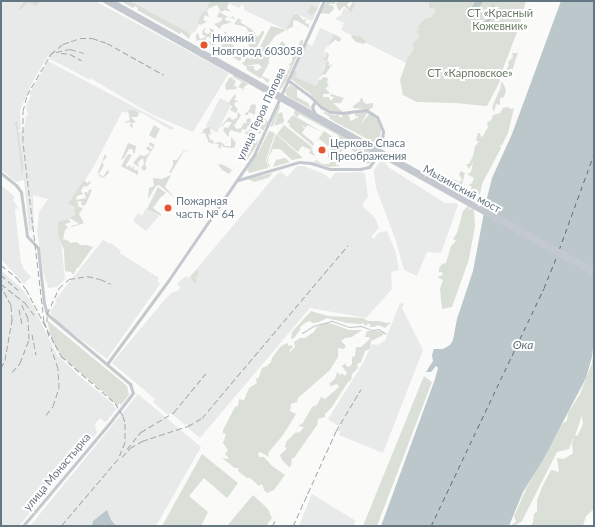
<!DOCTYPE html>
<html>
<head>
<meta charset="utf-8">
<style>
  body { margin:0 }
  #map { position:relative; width:595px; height:527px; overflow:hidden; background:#fafaf8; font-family:Lato,sans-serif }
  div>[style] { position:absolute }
  .built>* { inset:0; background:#e8e9e9; transform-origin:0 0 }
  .green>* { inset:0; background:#dadfd7 }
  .water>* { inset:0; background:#bbc7cb }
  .stream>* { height:1px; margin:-0.5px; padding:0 0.5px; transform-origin:0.5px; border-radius:0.5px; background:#bbc7cb }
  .ferry>* { height:1px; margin-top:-0.5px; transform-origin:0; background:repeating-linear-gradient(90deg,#60757c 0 5px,transparent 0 9px) }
  .secondary>* { height:3px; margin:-1.5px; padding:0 1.5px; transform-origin:1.5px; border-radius:1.5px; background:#c3c9ce }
  .primary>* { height:3.5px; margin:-1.75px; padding:0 1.75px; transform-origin:1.75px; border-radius:1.75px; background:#c3c9ce }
  .rail>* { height:1px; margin-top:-0.5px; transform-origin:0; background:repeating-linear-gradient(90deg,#a2aab0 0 6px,transparent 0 9px) }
  .dots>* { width:11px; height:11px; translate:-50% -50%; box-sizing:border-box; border:2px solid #fff; border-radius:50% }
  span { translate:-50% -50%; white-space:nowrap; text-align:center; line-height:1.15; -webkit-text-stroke:4px #fff; paint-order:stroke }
  .park-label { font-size:11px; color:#687a64 }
  .poi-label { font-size:11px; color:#657683 }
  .left { translate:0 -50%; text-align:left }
  .street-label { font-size:11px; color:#657683 }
  .water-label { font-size:12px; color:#60757c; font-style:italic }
  .frame { position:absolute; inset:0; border:2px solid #657683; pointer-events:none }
</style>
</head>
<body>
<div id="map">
  <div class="built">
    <i style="clip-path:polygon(4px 1px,95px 1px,229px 73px,193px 132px,151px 114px,90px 78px,90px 80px,50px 59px,48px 56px,34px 79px,23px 103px,20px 111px,21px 130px,18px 130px,18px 132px,24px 130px,26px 116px,29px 114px,27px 112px,26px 106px,31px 95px,29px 94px,48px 61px,174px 128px,171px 130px,142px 113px,122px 112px,94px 166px,69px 205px,73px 207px,76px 214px,73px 218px,63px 221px,60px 231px,65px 279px,57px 287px,48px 288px,43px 270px,37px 231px,39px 212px,48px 199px,33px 195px,34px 230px,29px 231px,24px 180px,16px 182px,1px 169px,1px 4px)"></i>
    <i style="clip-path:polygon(130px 1px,211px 1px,195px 32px,191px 34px)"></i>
    <i style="clip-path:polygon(225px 1px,321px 1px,312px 21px,295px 13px,286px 30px,244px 10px,244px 6px,241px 5px,239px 8px)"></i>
    <i style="clip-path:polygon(353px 1px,443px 1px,406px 63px,341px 30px,344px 23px,335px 19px,340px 15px,343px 16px,341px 14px,344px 8px,350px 11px)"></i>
    <i style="clip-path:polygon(320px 28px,334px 34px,324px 51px,325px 56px,324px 60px,326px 62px,315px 89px,291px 79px,293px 71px,306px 43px,312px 46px)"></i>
    <i style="left:220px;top:98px;width:13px;height:32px;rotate:27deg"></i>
    <i style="clip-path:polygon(381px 160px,386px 163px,388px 167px,445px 203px,456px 203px,458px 205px,441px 253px,427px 252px,417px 276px,404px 270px,396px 241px,376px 188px,374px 170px)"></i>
    <i style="clip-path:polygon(297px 166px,304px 166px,324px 174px,330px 179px,335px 173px,362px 172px,365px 174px,368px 197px,362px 205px,375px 218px,379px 228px,371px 237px,374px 239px,378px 233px,387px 231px,396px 253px,399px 270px,391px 272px,392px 289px,366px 318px,310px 308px,200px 438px,188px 428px,187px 424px,185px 425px,171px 413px,168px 415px,153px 402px,155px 399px,112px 363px,166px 298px,171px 293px,179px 290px,180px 287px,177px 284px,182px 279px,186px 276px,189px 278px,274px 177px,280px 171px,287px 177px)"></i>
    <i style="clip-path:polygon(1px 185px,15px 197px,13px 200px,18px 208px,15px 210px,21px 264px,23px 265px,23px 268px,31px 277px,24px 284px,1px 259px)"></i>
    <i style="clip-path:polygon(146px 208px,159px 216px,146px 231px,133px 221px,138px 213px,142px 216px)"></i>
    <i style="clip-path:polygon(103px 240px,110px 244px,111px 243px,121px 251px,120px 253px,159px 278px,157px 281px,160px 284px,107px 359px,54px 319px,50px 311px,57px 302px,55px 300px)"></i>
    <i style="clip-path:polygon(1px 270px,22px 289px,30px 300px,57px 355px,78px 375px,112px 403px,116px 409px,107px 421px,105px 422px,100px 418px,95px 424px,97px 433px,19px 526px,1px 526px)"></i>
    <i style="clip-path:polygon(400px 303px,404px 304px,402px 308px,423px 350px,383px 453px,339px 435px,340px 432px,337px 430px,340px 427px,328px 419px,363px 363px,372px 344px,377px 345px,385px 341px)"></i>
    <i style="clip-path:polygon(138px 394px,201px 447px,156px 526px,30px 526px)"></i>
    <i style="clip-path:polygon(312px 494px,356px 521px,353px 526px,299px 526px)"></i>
  </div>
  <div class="green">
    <i style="clip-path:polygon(25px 1px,41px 1px,36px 6px,29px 2px,26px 4px,20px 10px,19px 8px)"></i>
    <i style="clip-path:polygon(121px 1px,130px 1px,191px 34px,189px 39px,181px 32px,180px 34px,137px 10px,138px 8px,135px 6px,133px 8px)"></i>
    <i style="clip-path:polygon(210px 1px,224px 1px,229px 3px,227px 8px,231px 12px,225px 10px,221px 12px,217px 5px,212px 7px,212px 9px,210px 7px,207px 11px,209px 17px,205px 15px,203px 20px,207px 22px,200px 25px,198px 22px,202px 13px,206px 11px)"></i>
    <i style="clip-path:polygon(327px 1px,335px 1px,335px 4px,328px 4px,333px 6px,334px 9px,329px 14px,320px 13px)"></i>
    <i style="clip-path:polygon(338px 1px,351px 1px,347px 4px,349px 8px,353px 2px,355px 3px,355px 5px,351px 12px,344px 6px,339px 11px,336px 4px)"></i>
    <i style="clip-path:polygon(429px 1px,526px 1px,519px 27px,499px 79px,500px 81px,487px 106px,455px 103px,417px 102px,403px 95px,400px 80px,407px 60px,414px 48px,413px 44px,420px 36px,419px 34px,416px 33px,419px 29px,418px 26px,425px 19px,432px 17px,432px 15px,436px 12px,434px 7px,430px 9px,429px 7px)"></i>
    <i style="clip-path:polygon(312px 5px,318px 9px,312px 15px,307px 12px)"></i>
    <i style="clip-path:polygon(219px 12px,230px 18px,233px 16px,235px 19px,226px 17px,225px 20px,232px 22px,222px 25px,220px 29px,214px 24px,220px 22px,223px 18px,217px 17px)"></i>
    <i style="clip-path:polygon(294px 14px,298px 14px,303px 20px,306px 19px,305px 23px,309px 24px,309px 28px,296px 20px,293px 21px,293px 27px,289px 28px,287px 31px,287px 28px)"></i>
    <i style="clip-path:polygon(238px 18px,242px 21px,240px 22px,254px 31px,249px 33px,246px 27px,234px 24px)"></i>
    <i style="clip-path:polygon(271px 26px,286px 30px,275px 36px,266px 49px,269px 52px,274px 52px,282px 41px,286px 45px,283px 50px,279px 48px,269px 58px,269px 63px,262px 76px,270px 80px,267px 83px,262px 77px,260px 78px,247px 70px,246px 66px,254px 66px,254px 70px,257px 71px,262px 67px,258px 64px,245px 66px,242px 63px,245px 61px,245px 57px,251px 59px,257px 52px)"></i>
    <i style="clip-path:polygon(206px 27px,204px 32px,208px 34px,211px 32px,209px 28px,214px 30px,212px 35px,218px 38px,225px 38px,226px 35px,223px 31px,227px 33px,224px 41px,218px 43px,209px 37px,206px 37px,206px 40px,218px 46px,226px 43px,231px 43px,234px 46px,233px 49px,241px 50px,245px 54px,252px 51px,248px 44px,253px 34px,255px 32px,255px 35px,258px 37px,262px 31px,264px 31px,264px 33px,255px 51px,239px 61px,214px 46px,199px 40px,196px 41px,196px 35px,198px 33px,200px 39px,206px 37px,202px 34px,203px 30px)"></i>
    <i style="clip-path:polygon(334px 34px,341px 38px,340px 42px,335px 40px,327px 47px)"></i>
    <i style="clip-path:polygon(353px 35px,361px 37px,366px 42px,364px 44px,356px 42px,351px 37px)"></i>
    <i style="clip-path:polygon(301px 40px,303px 40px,303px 43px,289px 74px,287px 73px,291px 65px,288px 65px,292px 62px,292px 55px,295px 53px,295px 50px,298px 50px,298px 46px)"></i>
    <i style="clip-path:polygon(521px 43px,512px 71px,508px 79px,508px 74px,505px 71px,509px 65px,508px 62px,513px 57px,512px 53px,518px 53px)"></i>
    <i style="clip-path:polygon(325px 51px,329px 55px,327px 61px,329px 62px,329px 66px,333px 63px,325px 75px,323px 74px,319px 78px,325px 67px,326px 61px,323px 59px,326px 56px)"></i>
    <i style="clip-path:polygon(294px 70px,297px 72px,295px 77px,316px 86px,319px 80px,321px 80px,323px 77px,328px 78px,327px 83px,329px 86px,325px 88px,329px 92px,329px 94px,323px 94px,323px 97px,329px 97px,331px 101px,334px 97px,330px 96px,331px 94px,344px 98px,341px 103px,333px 103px,343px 112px,333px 112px,323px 107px,311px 94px,292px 80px,290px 77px)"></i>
    <i style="clip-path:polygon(287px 74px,289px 75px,282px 88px,279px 90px,280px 85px,277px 89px,277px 83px,280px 83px,281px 78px)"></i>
    <i style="clip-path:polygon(233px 75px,248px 84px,244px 87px,242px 95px,243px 89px,238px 87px,242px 82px,233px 77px)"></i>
    <i style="clip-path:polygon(230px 77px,236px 81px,234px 86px,237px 87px,236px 89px,226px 90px,225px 85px)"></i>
    <i style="clip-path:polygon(502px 81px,506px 90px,504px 97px,500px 98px,500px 105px,496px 104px,494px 112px,492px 107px,500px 89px)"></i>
    <i style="clip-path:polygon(290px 85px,297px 89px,297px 97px,308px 103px,311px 109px,287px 96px,285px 91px)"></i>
    <i style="clip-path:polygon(235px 94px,236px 97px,234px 99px,239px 102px,235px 102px,234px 105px,238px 109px,236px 113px,230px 110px,232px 107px,229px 102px)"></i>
    <i style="clip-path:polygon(361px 98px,363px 99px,363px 101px,366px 104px,373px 103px,373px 107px,369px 110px,353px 108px,353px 106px,360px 101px)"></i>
    <i style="clip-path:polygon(279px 103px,280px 107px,273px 126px,270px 127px)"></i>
    <i style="clip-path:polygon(253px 104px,256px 105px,255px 115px,249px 112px,248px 115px,244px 115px,250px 109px,250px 106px)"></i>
    <i style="clip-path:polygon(508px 107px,511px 109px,514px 108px,508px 133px,502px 145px,500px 145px,501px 148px,482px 184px,480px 194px,478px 196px,471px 196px,468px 194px,472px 187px,469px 185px,472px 183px,474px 178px,467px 174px,471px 172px,473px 163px,469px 169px,466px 164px,469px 164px,473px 156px,475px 146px,479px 142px,476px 140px,478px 133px,480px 133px,481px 137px,483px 136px,488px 127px,487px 123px,491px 120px,493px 115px,500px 113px,503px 108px)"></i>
    <i style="clip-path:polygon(295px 109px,372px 152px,371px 154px,376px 154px,370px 163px,367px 164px,340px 139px,338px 135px,299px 114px,297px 117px,294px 114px)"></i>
    <i style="clip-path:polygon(128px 110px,135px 110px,139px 114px,137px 117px,131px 117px,136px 122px,132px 123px,133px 128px,130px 126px,131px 122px,123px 123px,130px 120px)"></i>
    <i style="clip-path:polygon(363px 110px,368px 112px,360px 125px,370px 113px,378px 121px,381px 130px,379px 145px,335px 122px,329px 118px,330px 117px,323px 113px,325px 112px,332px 115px,338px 115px,341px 118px,343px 115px,352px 113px,348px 116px,350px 118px,350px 121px,359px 117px,355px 116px,355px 112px)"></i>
    <i style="clip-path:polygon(238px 112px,241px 115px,234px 126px,237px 129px,241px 128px,244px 123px,247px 123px,246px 120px,249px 118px,251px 119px,251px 126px,254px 128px,251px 132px,251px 135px,258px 140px,257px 145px,247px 160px,246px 154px,253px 142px,248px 138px,245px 132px,249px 131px,249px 127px,247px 127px,246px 130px,242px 129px,241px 133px,230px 130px,228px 137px,223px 130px,225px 127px,228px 128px,232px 122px,226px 122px,222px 127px,221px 126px,228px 118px,230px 117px,232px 120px,237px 118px)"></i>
    <i style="clip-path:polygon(282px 112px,284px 121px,283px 123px,274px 126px,278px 114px)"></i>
    <i style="clip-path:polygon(261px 115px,268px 122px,263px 131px,261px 128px,259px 130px,262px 133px,257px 134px,257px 129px,262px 119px,259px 118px,257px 124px,253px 122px)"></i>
    <i style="clip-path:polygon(293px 115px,322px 132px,307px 125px,306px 128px,303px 126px,302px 127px,305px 128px,302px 133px,314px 143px,313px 146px,289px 126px,290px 124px,287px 122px)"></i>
    <i style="clip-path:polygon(17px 121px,23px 166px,22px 175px,16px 126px,14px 124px)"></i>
    <i style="clip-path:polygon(154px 125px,160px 129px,155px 139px,149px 135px)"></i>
    <i style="clip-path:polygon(284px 125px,312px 147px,311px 149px,314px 148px,312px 150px,315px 156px,309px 153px,311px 150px,302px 146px,298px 152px,277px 134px)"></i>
    <i style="clip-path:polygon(212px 126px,210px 129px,211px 135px,208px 134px,211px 141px,212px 139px,214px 143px,221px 142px,225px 146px,231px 146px,231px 137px,236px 143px,234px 148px,223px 147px,222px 145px,221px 145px,221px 149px,218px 147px,219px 144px,209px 143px,205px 133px,199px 134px,202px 133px,204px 129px)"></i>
    <i style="clip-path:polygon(269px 131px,275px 133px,266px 160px,268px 168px,249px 173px,247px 170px,251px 160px,258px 153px)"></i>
    <i style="clip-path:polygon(324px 131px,346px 146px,336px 158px,329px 152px,336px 143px,333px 140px,328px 146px,319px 139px,317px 141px)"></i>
    <i style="clip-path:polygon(276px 134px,303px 158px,292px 160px,280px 149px,273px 149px,269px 156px,268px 162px,270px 167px,268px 167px,267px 160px)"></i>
    <i style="clip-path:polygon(150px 142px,155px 145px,147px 158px,145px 165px,147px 168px,144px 171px,141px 168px,144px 164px,143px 158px,138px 162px,139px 167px,133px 163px,140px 155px,144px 156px,148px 154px,150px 151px,146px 149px,148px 146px,151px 149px,153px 147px,149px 145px)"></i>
    <i style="clip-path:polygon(128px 143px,136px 146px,135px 153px,134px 154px,132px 149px,129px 149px,124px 158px,121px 160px)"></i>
    <i style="clip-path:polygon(184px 150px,189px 152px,184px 151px,171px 173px,169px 173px,173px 165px,173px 160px,177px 160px)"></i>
    <i style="clip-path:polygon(328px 153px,338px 161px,335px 164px,340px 166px,328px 167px,314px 162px,316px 160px,322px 164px,329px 164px,333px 159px,330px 156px,328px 158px)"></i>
    <i style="clip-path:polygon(105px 154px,107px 157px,102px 162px,104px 165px,99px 174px,103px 177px,108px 169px,109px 173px,103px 178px,99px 176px,98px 172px)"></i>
    <i style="clip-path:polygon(128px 154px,132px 155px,126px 165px,127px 167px,130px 165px,131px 169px,133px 166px,134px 167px,134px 170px,138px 170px,138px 175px,121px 166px)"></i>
    <i style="clip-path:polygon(285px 158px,290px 162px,273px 167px,276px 160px)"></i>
    <i style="clip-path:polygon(218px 164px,224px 165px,232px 170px,229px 174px,222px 170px)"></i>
    <i style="clip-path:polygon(461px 171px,465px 173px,462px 185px,452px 181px,450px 182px,452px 178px,459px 182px,462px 180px,459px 174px)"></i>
    <i style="clip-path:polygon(273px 173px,268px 178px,254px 182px,248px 179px)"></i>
    <i style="clip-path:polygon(171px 175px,165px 187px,175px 198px,159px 185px,156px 186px,148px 199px,149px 188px,154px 186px,153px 178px,162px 179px)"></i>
    <i style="clip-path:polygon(84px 180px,87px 183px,90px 181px,91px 183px,86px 187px,84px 186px,81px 190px,83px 194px,77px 196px,76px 200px,86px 198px,84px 192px,87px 192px,88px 194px,89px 189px,92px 190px,86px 204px,83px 206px,81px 204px,82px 201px,76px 202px,78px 203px,79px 207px,83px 208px,79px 214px,84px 223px,72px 227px,71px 226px,79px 224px,70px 218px,75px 215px,74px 207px,68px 204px)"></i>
    <i style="clip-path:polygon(158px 187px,166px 193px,160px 198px,153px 208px,161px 214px,161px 216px,147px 209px)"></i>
    <i style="clip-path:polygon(468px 206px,470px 208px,467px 212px,472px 208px,474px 210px,475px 226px,469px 259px,452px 307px,442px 309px,440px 289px,443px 280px,437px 277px,443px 275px,442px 272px,439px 272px,439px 268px,442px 264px,446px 263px,451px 246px,456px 241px,453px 239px,457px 233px,463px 211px)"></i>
    <i style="clip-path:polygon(68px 219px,71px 222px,65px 224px,68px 228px,65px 230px,63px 239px,69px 241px,70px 243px,77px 242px,80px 245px,87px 245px,93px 247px,78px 268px,76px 268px,76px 270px,73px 275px,71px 272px,65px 271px,64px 250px,58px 235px,58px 222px)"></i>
    <i style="clip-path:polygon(197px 269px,199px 273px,197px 275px,199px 276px,194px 277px,197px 280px,195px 283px,190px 277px)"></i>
    <i style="clip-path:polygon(311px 311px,328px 316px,363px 318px,368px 321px,379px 321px,387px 323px,391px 322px,385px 328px,378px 325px,374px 327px,370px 327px,370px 324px,368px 324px,366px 326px,363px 323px,360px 324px,347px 323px,327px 318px,319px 322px,313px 323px,309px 321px,305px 323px,300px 327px,300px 330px,294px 338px,291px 339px,292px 332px)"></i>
    <i style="clip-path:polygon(47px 320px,127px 386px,129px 395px,121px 405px,119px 403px,118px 407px,106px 394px,63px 358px,52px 342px)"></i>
    <i style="clip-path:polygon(326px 323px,333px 324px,349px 330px,362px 330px,352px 337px,345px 338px,341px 341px,346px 346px,344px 349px,338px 348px,338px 357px,330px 370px,298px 398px,297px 402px,291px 404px,290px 411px,296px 414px,283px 435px,268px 453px,269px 457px,260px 452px,258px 453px,259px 457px,264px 457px,272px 466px,285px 475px,274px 490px,267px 493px,264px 490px,262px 484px,259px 486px,250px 478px,247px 478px,238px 471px,239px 468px,235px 468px,222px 458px,227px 459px,229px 458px,225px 454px,228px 450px,223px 443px,226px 434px,223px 433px,223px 430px,235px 407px,238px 406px,239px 399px,244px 400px,249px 388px,257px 383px,256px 379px,259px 377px,262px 368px,267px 366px,271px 362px,272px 358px,280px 347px,287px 343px,289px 346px,291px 345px,293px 347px,289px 351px,290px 352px,295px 347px,294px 342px,300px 338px,305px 338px,314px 332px,317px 327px)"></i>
    <i style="clip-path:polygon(367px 331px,378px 331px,383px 333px,383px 335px,371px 341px,370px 349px,365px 351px,361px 362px,357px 364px,358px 368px,352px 374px,351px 380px,348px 382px,332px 407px,325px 414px,325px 417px,318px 419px,317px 425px,294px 458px,292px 458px,291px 466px,289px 467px,282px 460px,280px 455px,287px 448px,285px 447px,286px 442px,295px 433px,300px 432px,304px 427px,298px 426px,303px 423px,312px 407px,317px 405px,321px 397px,325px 399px,339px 387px,337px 384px,331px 386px,329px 384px,335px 379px,337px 372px,340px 375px,342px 373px,345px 376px,347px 373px,342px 366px,346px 363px,346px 366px,349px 367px,352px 364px,352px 357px,355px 356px,356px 347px,361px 347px,370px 339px,369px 337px,365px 337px)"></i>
    <i style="clip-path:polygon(evenodd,594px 348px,594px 509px,586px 516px,583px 526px,531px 526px,533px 522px,534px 514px,537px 511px,537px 500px,543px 485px,551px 470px,559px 472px,557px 458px,564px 459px,573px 453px,572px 444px,574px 436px,569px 449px,557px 452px,522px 521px,514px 526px,510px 526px,516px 522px,514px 516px,527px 487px,563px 423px,567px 421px,568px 413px,580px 394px,592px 363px,594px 348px,582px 415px,583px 424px,578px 435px,575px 436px,582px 415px)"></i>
    <i style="clip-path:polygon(424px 376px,432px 382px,377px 526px,363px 526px)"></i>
    <i style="clip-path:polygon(202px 454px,238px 483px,227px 498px,204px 478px,189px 496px,208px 512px,201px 526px,162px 526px)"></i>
    <i style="clip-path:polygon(253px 495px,268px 509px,272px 518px,266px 526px,227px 526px)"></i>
  </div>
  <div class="water">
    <i style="clip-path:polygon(476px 1px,483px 1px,479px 8px,476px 12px,468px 12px,466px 10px,471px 8px)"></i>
    <i style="clip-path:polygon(561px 1px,594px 1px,594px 340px,592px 357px,586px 378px,543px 460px,523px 492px,509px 526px,381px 526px,435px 379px,438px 368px,436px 366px,431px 372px,426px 372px,433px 361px,432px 355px,434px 349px,443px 349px,450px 345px,453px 340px,457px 319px,473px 271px,486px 202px,492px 178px,512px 134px)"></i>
    <i style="clip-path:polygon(494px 4px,493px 18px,485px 25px,483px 32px,482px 28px,486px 23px,484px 22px,492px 16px,494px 8px,492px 5px)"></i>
    <i style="clip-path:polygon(107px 510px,111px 520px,116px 526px,92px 526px,93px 521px)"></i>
  </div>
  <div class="stream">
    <i style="left:302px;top:333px;width:13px;rotate:-32deg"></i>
    <i style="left:313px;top:326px;width:20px;rotate:-15deg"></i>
    <i style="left:332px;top:321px;width:18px;rotate:19deg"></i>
    <i style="left:349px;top:327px;width:12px;rotate:-5deg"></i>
    <i style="left:361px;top:326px;width:12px;rotate:20deg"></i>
    <i style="left:372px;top:330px;width:6px;rotate:-9deg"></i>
    <i style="left:378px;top:329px;width:9px;rotate:32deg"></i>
  </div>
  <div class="ferry">
    <i style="left:559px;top:250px;width:102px;rotate:-70deg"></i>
    <i style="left:431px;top:526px;width:263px;rotate:-64.6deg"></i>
    <i style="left:544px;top:288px;width:35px;rotate:-68deg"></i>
  </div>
  <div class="secondary">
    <i style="left:315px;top:114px;width:8px;rotate:-113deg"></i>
    <i style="left:312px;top:107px;width:7px;rotate:-63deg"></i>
    <i style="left:1px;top:173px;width:19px;rotate:39deg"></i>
    <i style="left:16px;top:185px;width:9px;rotate:54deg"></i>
    <i style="left:21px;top:192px;width:44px;rotate:82.2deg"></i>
    <i style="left:27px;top:236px;width:16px;rotate:47deg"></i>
    <i style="left:38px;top:248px;width:55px;rotate:83.8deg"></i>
    <i style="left:44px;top:303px;width:11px;rotate:75deg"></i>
    <i style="left:47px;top:314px;width:109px;rotate:40.1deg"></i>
    <i style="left:130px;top:384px;width:9px;rotate:72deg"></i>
    <i style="left:133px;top:393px;width:33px;rotate:128deg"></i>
    <i style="left:113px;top:419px;width:140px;rotate:130.1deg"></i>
    <i style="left:238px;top:180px;width:64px;rotate:-16.4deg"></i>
    <i style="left:299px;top:162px;width:12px;rotate:5deg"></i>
    <i style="left:311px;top:163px;width:20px;rotate:18deg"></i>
    <i style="left:330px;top:169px;width:30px"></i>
    <i style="left:360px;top:169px;width:9px;rotate:-13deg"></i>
    <i style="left:369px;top:167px;width:10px;rotate:-53deg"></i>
    <i style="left:375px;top:159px;width:14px;rotate:-65deg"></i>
    <i style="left:381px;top:146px;width:15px;rotate:-82deg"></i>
    <i style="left:383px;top:131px;width:15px;rotate:-113deg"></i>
    <i style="left:377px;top:117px;width:13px;rotate:-148deg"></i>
    <i style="left:366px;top:110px;width:23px;rotate:173deg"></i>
    <i style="left:343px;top:113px;width:13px;rotate:-176deg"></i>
    <i style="left:330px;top:112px;width:10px;rotate:-151deg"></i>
    <i style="left:321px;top:107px;width:14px;rotate:-135deg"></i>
    <i style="left:311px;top:97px;width:29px;rotate:-144deg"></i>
    <i style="left:107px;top:364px;width:103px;rotate:-53.7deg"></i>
    <i style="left:168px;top:281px;width:153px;rotate:-55.7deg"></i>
    <i style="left:254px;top:155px;width:169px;rotate:-65.6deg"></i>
  </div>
  <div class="primary">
    <i style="left:105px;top:1px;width:560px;rotate:29.17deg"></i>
    <i style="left:112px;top:1px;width:552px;rotate:29.17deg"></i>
  </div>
  <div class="rail">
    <i style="left:56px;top:52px;width:14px;rotate:-12deg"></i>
    <i style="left:70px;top:49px;width:15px;rotate:16deg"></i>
    <i style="left:61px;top:53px;width:9px;rotate:6deg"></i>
    <i style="left:70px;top:54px;width:13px;rotate:29deg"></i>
    <i style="left:1px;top:265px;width:21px;rotate:39deg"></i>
    <i style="left:17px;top:278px;width:14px;rotate:51deg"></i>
    <i style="left:26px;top:289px;width:76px;rotate:62.4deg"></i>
    <i style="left:61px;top:356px;width:72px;rotate:41deg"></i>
    <i style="left:115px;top:403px;width:15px;rotate:58deg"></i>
    <i style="left:123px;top:416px;width:7px;rotate:74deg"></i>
    <i style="left:125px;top:423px;width:19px;rotate:90deg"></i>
    <i style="left:125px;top:442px;width:18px;rotate:112deg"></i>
    <i style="left:118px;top:459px;width:88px;rotate:130.4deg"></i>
    <i style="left:1px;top:275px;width:23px;rotate:41deg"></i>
    <i style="left:1px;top:284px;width:31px;rotate:38deg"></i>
    <i style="left:25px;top:303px;width:15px;rotate:53deg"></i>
    <i style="left:19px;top:309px;width:16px;rotate:79deg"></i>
    <i style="left:47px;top:322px;width:8px;rotate:-90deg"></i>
    <i style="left:47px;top:314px;width:29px;rotate:-65deg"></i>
    <i style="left:59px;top:288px;width:13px;rotate:-42deg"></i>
    <i style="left:69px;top:279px;width:18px;rotate:-9deg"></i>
    <i style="left:87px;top:276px;width:13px;rotate:13deg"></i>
    <i style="left:100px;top:279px;width:12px;rotate:24deg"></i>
    <i style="left:32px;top:334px;width:21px;rotate:79deg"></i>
    <i style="left:49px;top:336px;width:16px;rotate:-108deg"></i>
    <i style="left:44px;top:321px;width:181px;rotate:-96.7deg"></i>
    <i style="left:23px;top:141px;width:30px;rotate:-90deg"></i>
    <i style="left:23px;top:111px;width:16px;rotate:-76deg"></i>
    <i style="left:27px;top:95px;width:48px;rotate:-59.7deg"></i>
    <i style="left:51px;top:54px;width:16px;rotate:-40deg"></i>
    <i style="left:63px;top:44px;width:18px;rotate:-19deg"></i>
    <i style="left:80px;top:38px;width:12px"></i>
    <i style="left:92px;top:38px;width:16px;rotate:18deg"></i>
    <i style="left:107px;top:43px;width:65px;rotate:29.3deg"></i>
    <i style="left:1px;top:368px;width:9px;rotate:-63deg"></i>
    <i style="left:5px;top:360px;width:41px;rotate:-80.1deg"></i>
    <i style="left:12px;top:320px;width:15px;rotate:-94deg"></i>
    <i style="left:11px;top:305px;width:19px;rotate:-118deg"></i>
    <i style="left:12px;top:372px;width:12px;rotate:-48deg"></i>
    <i style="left:20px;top:363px;width:26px;rotate:-69deg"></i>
    <i style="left:29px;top:339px;width:21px;rotate:-93deg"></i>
    <i style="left:28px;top:318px;width:17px;rotate:-115deg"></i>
    <i style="left:46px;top:415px;width:11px;rotate:-52deg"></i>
    <i style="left:53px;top:406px;width:19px;rotate:-72deg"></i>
    <i style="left:59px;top:388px;width:20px;rotate:-93deg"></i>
    <i style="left:58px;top:368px;width:21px;rotate:-109deg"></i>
    <i style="left:127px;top:449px;width:22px;rotate:-51deg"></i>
    <i style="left:141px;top:432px;width:39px;rotate:-31deg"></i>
    <i style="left:174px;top:412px;width:50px;rotate:-50.6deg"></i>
    <i style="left:122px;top:457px;width:12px;rotate:-48deg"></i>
    <i style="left:130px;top:448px;width:14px;rotate:-30deg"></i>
    <i style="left:142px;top:441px;width:48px;rotate:-18.1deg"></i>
    <i style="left:188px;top:426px;width:16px;rotate:-30deg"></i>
    <i style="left:202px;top:418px;width:226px;rotate:-49.8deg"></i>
    <i style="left:272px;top:526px;width:9px;rotate:-58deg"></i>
    <i style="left:293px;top:526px;width:104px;rotate:-65.6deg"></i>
    <i style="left:336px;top:431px;width:49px;rotate:-59.2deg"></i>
  </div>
  <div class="dots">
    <i style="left:204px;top:45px;background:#e4572e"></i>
    <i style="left:322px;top:150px;background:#e4572e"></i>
    <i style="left:168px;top:208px;background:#e4572e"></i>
  </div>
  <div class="park-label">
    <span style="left:500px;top:20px">СТ «Красный<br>Кожевник»</span>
    <span style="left:470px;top:73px">СТ «Карповское»</span>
  </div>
  <div class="poi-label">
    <span class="left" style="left:212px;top:45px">Нижний<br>Новгород 603058</span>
    <span class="left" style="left:330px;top:150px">Церковь Спаса<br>Преображения</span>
    <span class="left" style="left:176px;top:208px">Пожарная<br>часть № 64</span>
  </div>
  <div class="street-label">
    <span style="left:261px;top:114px;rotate:-65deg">улица Героя Попова</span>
    <span style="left:462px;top:189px;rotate:29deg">Мызинский мост</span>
    <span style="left:57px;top:472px;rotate:-50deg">улица Монастырка</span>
  </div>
  <div class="water-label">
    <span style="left:523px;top:345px">Ока</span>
  </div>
  <div class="frame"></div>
</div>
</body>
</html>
